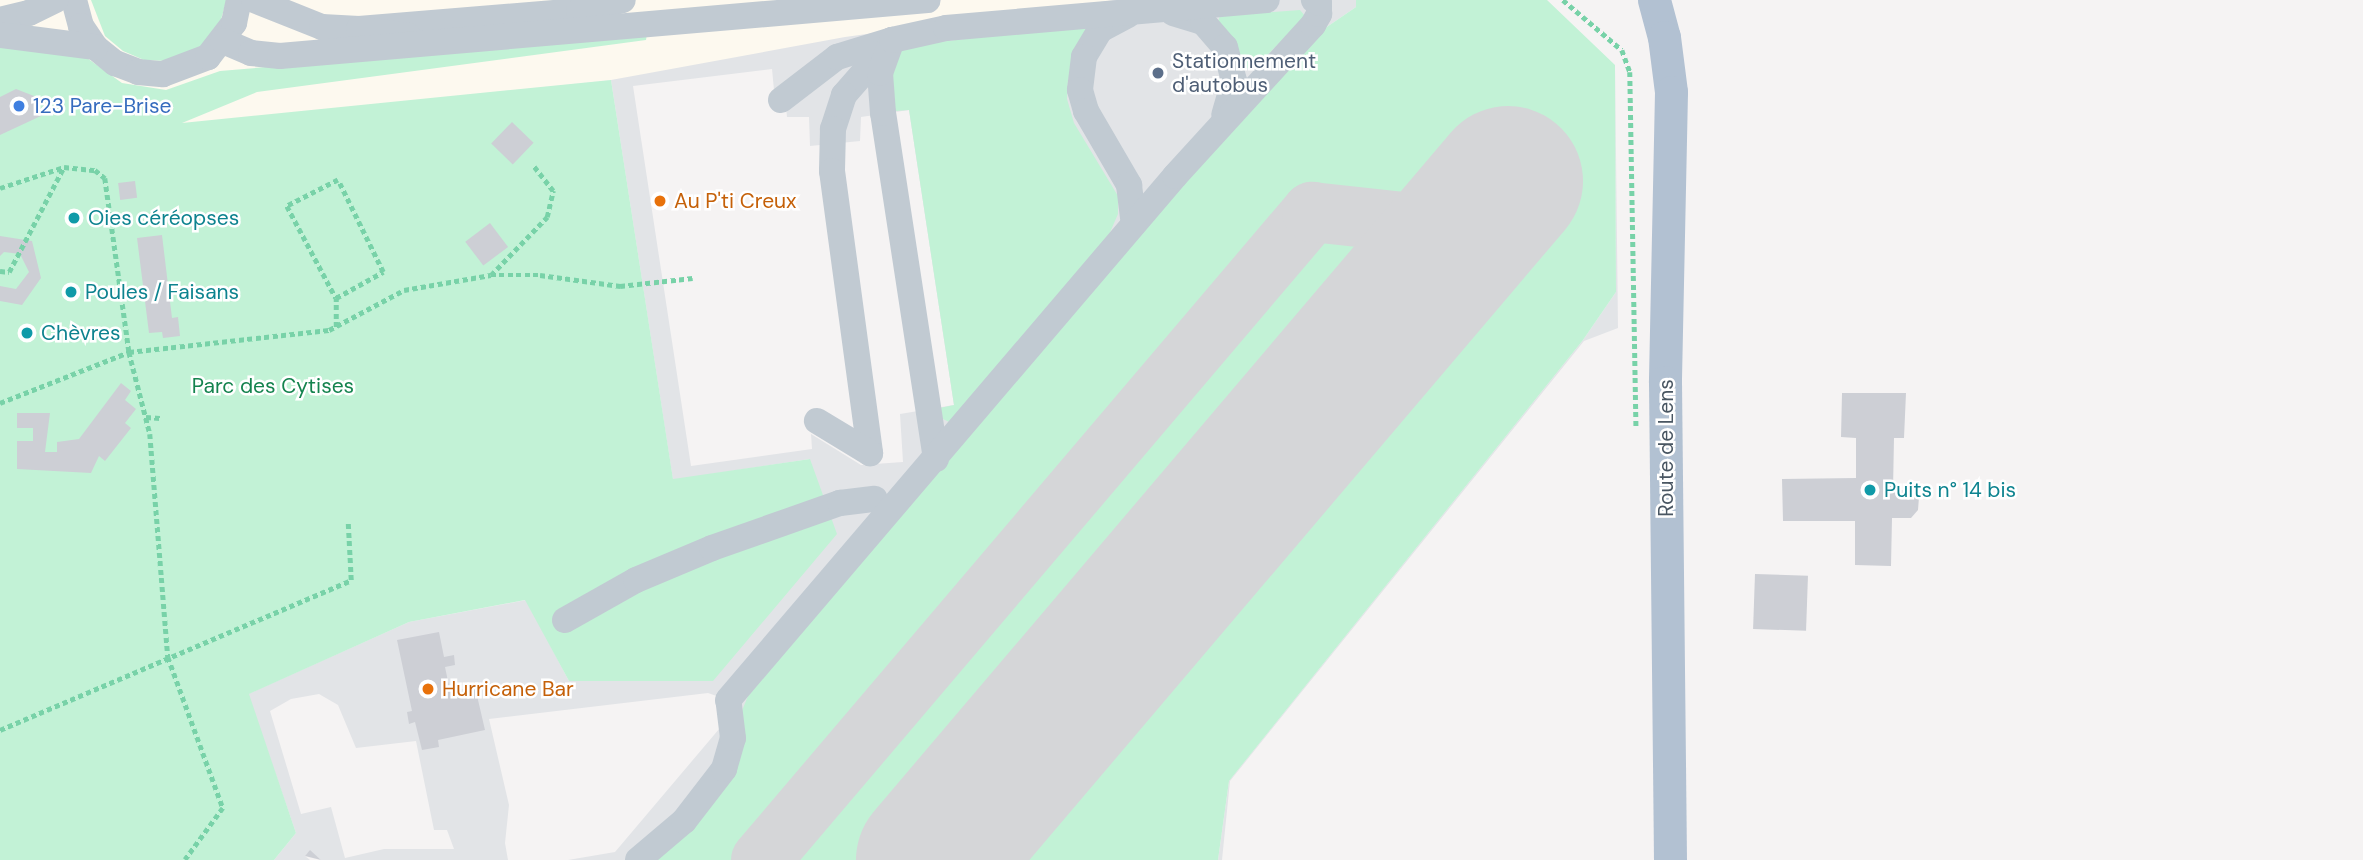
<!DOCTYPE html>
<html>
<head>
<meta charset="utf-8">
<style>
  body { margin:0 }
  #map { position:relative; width:2363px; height:860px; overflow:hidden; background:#f5f3f3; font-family:"DM Sans",sans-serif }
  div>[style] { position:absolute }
  .commercial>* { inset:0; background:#fdf9ef }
  .airport>* { inset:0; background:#e2e4e7 }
  .green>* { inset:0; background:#c2f2d6 }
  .taxiway>* { height:60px; margin:-30px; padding:0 30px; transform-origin:30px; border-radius:30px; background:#d5d6d8 }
  .runway>* { height:150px; margin:-75px; padding:0 75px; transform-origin:75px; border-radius:75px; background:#d5d6d8 }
  .building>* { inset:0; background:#cdcfd5; transform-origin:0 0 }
  .path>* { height:4.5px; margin-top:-2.25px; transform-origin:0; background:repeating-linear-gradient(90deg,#78d2a8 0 5px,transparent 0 8.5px) }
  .minor>* { height:26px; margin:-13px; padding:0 13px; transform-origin:13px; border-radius:13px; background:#c1cad2 }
  .major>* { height:33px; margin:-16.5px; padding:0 16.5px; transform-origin:16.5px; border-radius:16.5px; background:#b2c1d2 }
  .dots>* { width:19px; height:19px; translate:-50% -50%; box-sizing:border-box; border:4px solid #fff; border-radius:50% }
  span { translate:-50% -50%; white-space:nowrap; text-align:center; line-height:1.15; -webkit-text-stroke:5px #fff; paint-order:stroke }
  .service-label { font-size:21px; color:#4e5e75 }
  .left { translate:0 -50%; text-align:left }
  .shop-label { font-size:21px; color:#366cbe }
  .food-label { font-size:21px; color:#c56008 }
  .culture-label { font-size:21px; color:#0d838f }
  .park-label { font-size:21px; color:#14834e }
  .street-label { font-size:21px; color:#495662 }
</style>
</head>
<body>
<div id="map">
  <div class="commercial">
    <i style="clip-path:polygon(0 0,1169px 0,611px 80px,117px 131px,0 167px)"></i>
  </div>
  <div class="airport">
    <i style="clip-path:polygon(evenodd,1115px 0,1356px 0,1356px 7px,1318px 33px,741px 722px,648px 860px,568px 860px,615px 852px,725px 722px,728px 700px,708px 693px,489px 719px,509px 805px,505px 843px,508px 860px,321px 860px,310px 851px,305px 856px,310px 860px,274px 860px,296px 833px,248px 694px,409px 622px,526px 600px,569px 681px,810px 459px,673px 480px,611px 80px,845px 37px,1115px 0,772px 69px,774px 90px,786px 107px,787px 117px,809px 117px,810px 146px,860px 141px,861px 117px,909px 110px,954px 405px,900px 414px,903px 462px,861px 465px,811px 434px,812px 449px,691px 466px,633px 86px,772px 69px,1115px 0,319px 694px,338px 705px,356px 748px,416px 741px,434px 830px,447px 830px,454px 849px,384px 849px,345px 858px,331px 807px,301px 814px,270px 711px,291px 699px,319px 694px)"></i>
    <i style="clip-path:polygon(1547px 0,1615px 65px,1618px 328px,1584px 341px,1230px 781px,1222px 860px,1218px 860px,1229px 781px,1583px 340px,1616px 292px,1615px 65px)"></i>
  </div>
  <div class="green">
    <i style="clip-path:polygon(91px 0,226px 0,226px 2px,220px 23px,207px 41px,190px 54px,167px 61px,144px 60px,123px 51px,105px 36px)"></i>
    <i style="clip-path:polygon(1356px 0,1547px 0,1615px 65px,1616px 292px,1583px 340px,1229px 781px,1218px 860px,648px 860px,700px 813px,748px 696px,1262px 91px,1318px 33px,1356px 7px)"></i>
    <i style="clip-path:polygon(1300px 10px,1305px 16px,1300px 23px,1254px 68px,1246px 68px,1239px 60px,1218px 21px,1220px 16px)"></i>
    <i style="clip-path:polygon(1075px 26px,1089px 29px,1068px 80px,1067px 99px,1074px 123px,1118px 196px,1118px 214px,1108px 237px,951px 423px,937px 416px,935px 409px,954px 405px,909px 110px,895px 111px,890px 73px,894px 54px,913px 45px)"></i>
    <i style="clip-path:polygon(647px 34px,646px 40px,257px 92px,182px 123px,611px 80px,673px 479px,810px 459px,837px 534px,713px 681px,569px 681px,525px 600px,409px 622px,249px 694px,296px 833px,274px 860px,0 860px,0 47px,80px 53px,122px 83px,166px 90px,220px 71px)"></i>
  </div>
  <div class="taxiway">
    <i style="left:761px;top:860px;width:851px;rotate:-49.63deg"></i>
    <i style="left:1312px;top:212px;width:157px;rotate:6.2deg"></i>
  </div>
  <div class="runway">
    <i style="left:931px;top:860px;width:891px;rotate:-49.64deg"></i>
  </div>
  <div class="building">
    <i style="clip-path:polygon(16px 89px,34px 96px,43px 115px,0 135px,0 97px)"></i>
    <i style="left:512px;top:122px;width:30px;height:30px;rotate:44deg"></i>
    <i style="left:135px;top:181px;width:17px;height:17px;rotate:83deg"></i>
    <i style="left:490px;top:223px;width:30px;height:31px;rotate:53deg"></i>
    <i style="clip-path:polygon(162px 235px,172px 318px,178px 317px,180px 336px,163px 338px,162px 332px,149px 333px,137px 238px)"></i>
    <i style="clip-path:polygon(0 236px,32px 241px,41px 278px,22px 305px,0 301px,0 286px,16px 289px,29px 272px,20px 254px,4px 252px,0 256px)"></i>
    <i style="clip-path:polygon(121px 383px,131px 391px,125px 400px,136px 409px,125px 423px,131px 428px,105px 461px,99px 456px,91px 473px,17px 469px,17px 441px,33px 441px,33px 428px,17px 428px,17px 413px,50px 413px,45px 452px,57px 452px,57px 442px,79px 439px)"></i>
    <i style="clip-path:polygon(1842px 393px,1906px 393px,1904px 438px,1894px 438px,1893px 490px,1908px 490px,1919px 497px,1918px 510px,1911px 518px,1892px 518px,1891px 566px,1855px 565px,1855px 521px,1783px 521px,1782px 479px,1856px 478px,1856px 438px,1841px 437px)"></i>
    <i style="left:1755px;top:574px;width:53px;height:55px;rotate:2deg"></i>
    <i style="clip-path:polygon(439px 632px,444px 657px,454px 655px,455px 665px,445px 667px,450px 691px,475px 687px,485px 730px,438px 740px,439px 747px,422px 750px,415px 722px,409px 724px,407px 712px,412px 711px,397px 640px)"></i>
    <i style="clip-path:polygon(310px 850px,321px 860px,305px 856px)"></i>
  </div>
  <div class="path">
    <i style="left:1563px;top:0;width:77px;rotate:40.3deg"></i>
    <i style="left:1622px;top:50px;width:23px;rotate:70deg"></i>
    <i style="left:1630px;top:72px;width:356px;rotate:89deg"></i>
    <i style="left:0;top:188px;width:67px;rotate:-18.2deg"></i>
    <i style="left:0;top:271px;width:9px;rotate:6deg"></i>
    <i style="left:9px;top:272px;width:119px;rotate:-62.4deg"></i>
    <i style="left:64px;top:167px;width:31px;rotate:6deg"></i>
    <i style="left:95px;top:170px;width:13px;rotate:39deg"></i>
    <i style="left:105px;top:178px;width:176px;rotate:82.1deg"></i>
    <i style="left:129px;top:352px;width:85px;rotate:75.6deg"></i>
    <i style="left:150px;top:434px;width:224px;rotate:85.4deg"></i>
    <i style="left:168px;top:657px;width:161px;rotate:70deg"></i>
    <i style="left:223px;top:808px;width:64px;rotate:126.2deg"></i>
    <i style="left:491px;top:275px;width:81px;rotate:-46deg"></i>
    <i style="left:547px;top:217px;width:27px;rotate:-77deg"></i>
    <i style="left:553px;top:191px;width:31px;rotate:-128deg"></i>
    <i style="left:336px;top:327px;width:29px;rotate:-90deg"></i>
    <i style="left:336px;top:298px;width:54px;rotate:-29deg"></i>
    <i style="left:383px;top:272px;width:102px;rotate:-116.1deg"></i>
    <i style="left:338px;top:180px;width:57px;rotate:153deg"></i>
    <i style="left:287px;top:206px;width:104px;rotate:62deg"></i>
    <i style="left:0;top:403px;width:139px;rotate:-21.6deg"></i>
    <i style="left:129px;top:352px;width:201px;rotate:-6.3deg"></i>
    <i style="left:329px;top:330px;width:85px;rotate:-28.1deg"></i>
    <i style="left:404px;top:290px;width:88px;rotate:-9.8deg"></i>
    <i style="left:491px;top:275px;width:49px"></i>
    <i style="left:540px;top:275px;width:81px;rotate:7.8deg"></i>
    <i style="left:620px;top:286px;width:73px;rotate:-6.3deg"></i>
    <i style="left:146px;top:417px;width:14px;rotate:4deg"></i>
    <i style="left:0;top:730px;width:382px;rotate:-23.1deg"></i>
    <i style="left:351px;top:580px;width:58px;rotate:-93deg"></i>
  </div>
  <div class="minor">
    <i style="left:74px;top:0;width:27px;rotate:75deg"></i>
    <i style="left:81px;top:26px;width:25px;rotate:56deg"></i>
    <i style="left:95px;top:47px;width:26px;rotate:39deg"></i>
    <i style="left:115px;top:63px;width:25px;rotate:21deg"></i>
    <i style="left:138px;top:72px;width:25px;rotate:5deg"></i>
    <i style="left:163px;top:74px;width:48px;rotate:-20.7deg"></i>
    <i style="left:208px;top:57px;width:43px;rotate:-52.6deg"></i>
    <i style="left:234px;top:23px;width:24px;rotate:-78deg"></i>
    <i style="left:254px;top:0;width:73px;rotate:21.7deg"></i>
    <i style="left:322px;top:27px;width:37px;rotate:3deg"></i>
    <i style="left:359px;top:29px;width:221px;rotate:-4.7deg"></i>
    <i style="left:579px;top:11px;width:45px;rotate:-14deg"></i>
    <i style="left:1173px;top:13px;width:31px;rotate:17deg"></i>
    <i style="left:1203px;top:22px;width:33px;rotate:49deg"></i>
    <i style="left:1225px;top:47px;width:35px;rotate:75deg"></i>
    <i style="left:1234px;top:81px;width:35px;rotate:106deg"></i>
    <i style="left:1128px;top:15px;width:32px;rotate:152deg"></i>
    <i style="left:1100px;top:30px;width:31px;rotate:121deg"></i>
    <i style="left:1084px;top:57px;width:33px;rotate:97deg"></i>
    <i style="left:1080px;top:90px;width:22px;rotate:74deg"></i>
    <i style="left:1086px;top:111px;width:86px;rotate:59.8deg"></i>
    <i style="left:1129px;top:185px;width:39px;rotate:83deg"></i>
    <i style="left:0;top:20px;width:30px;rotate:-14deg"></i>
    <i style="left:29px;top:13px;width:30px;rotate:-26deg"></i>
    <i style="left:359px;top:29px;width:50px;rotate:8deg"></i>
    <i style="left:0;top:35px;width:96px;rotate:7.2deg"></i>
    <i style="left:223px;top:41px;width:30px;rotate:23deg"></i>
    <i style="left:251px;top:53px;width:29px;rotate:6deg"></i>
    <i style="left:280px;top:56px;width:650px;rotate:-4.94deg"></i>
    <i style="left:781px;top:100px;width:71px;rotate:-37.5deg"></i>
    <i style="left:837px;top:57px;width:58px;rotate:-17.2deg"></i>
    <i style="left:892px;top:40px;width:73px;rotate:131.1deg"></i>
    <i style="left:844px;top:95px;width:36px;rotate:108deg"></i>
    <i style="left:833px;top:129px;width:42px;rotate:91.4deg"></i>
    <i style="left:832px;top:171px;width:285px;rotate:82.3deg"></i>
    <i style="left:870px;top:453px;width:62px;rotate:-148.9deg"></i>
    <i style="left:936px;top:459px;width:350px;rotate:-98.7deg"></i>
    <i style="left:883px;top:113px;width:40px;rotate:-94.3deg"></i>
    <i style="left:880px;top:73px;width:35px;rotate:-70deg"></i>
    <i style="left:892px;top:40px;width:55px;rotate:-12.5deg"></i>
    <i style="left:946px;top:28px;width:322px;rotate:-5deg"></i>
    <i style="left:565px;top:620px;width:81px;rotate:-29.4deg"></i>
    <i style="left:636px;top:580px;width:82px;rotate:-22.8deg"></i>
    <i style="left:712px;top:548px;width:136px;rotate:-19.4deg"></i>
    <i style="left:840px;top:503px;width:35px;rotate:-7deg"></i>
    <i style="left:638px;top:860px;width:60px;rotate:-40.3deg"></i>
    <i style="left:684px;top:821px;width:66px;rotate:-52.4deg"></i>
    <i style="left:724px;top:769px;width:32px;rotate:-74deg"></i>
    <i style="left:733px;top:738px;width:38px;rotate:-97deg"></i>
    <i style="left:728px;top:700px;width:689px;rotate:-49.53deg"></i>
    <i style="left:1175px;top:176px;width:205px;rotate:-47.6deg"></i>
    <i style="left:1313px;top:25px;width:13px;rotate:-61deg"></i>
    <i style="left:1319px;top:14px;width:11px;rotate:-90deg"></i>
    <i style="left:1319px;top:3px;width:6px;rotate:-149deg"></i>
  </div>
  <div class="major">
    <i style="left:1654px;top:0;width:38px;rotate:75deg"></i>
    <i style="left:1664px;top:37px;width:55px;rotate:82.7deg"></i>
    <i style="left:1671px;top:92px;width:290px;rotate:91.2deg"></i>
    <i style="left:1665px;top:382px;width:478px;rotate:89.4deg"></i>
  </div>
  <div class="dots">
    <i style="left:1158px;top:73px;background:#5c6f8a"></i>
    <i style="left:19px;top:106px;background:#3f7fe0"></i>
    <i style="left:660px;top:201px;background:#e8710a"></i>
    <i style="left:74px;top:218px;background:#0f9aa8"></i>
    <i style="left:71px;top:292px;background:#0f9aa8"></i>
    <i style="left:27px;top:333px;background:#0f9aa8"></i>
    <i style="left:1870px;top:490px;background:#0f9aa8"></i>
    <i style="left:428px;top:689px;background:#e8710a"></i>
  </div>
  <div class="service-label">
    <span class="left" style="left:1172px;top:73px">Stationnement<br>d'autobus</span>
  </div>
  <div class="shop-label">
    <span class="left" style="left:33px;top:106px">123 Pare-Brise</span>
  </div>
  <div class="food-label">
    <span class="left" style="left:674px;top:201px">Au P'ti Creux</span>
    <span class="left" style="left:442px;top:689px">Hurricane Bar</span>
  </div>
  <div class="culture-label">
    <span class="left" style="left:88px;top:218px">Oies céréopses</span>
    <span class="left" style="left:85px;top:292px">Poules / Faisans</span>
    <span class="left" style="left:41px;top:333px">Chèvres</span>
    <span class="left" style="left:1884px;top:490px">Puits n° 14 bis</span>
  </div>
  <div class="park-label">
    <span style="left:273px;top:386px">Parc des Cytises</span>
  </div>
  <div class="street-label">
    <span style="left:1666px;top:448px;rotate:-90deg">Route de Lens</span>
  </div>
</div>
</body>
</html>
